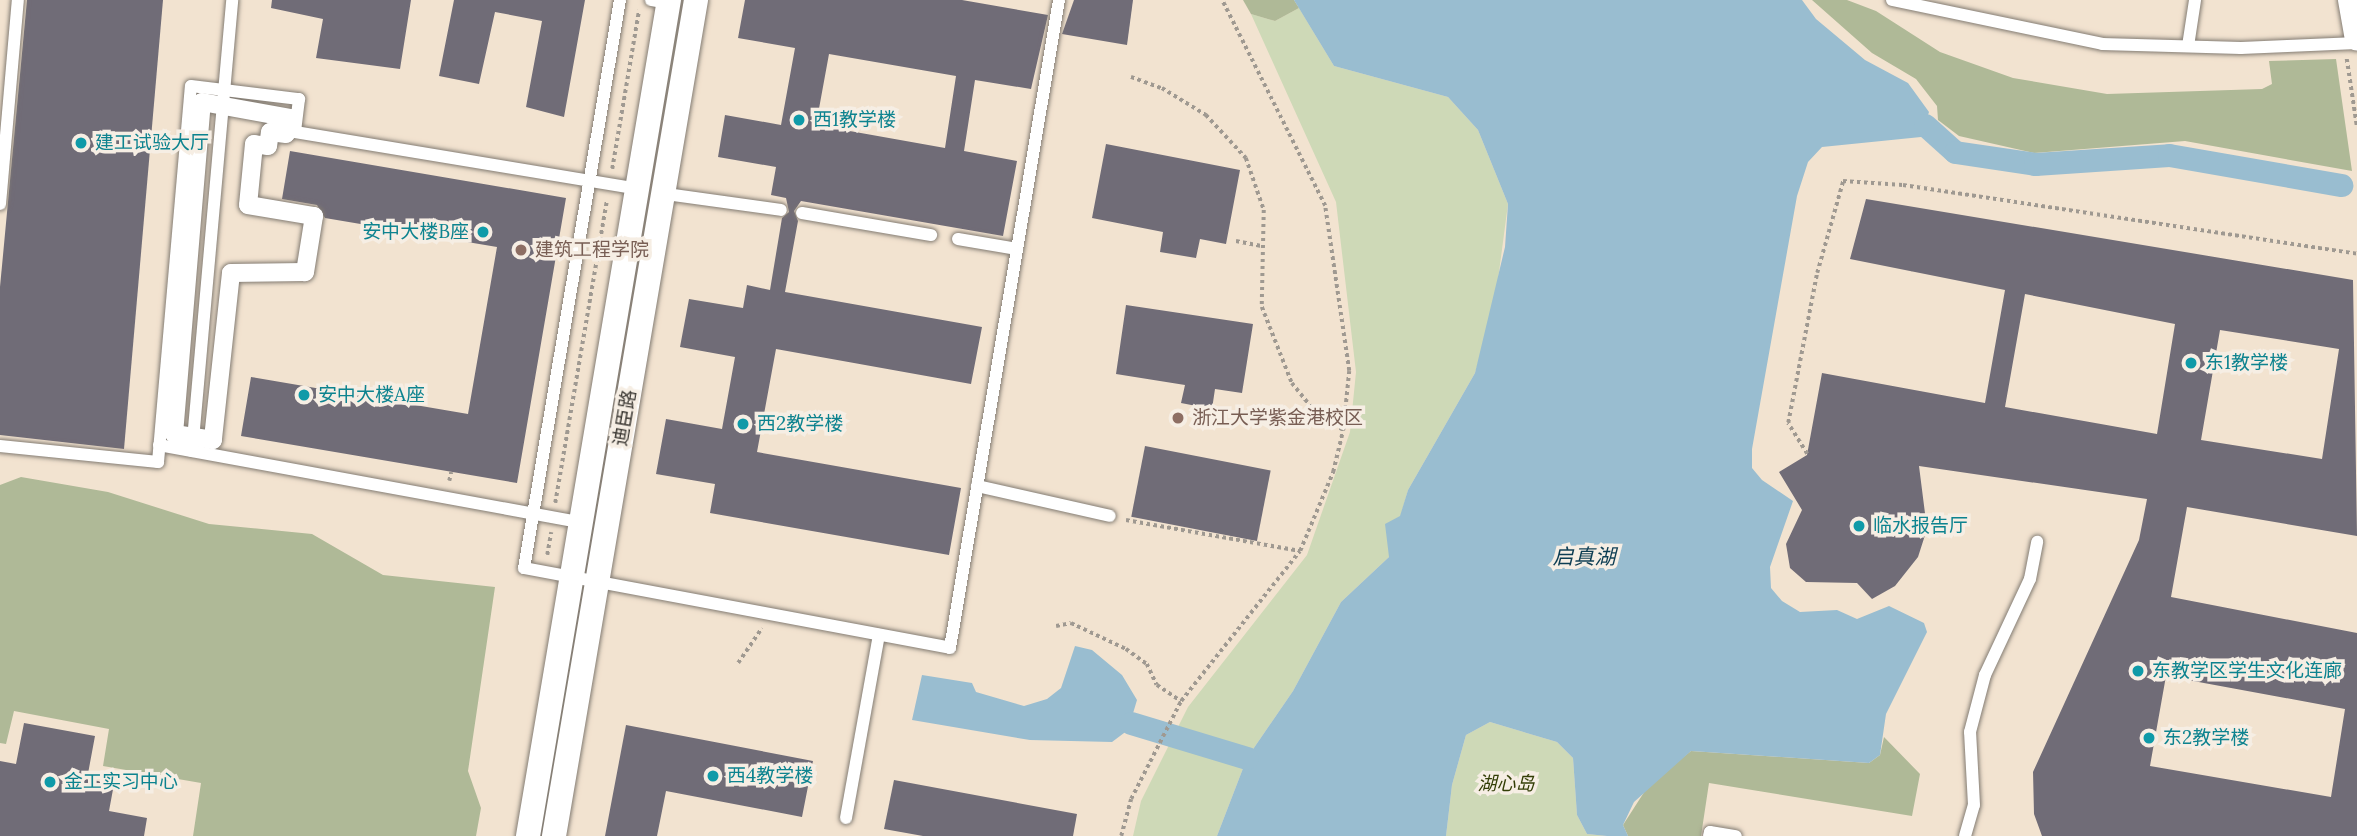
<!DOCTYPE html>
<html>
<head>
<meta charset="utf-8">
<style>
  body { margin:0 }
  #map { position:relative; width:2357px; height:836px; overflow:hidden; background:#f6eee4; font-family:Lora,"Noto Sans SC",serif }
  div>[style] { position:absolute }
  .education>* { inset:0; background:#f2e3d0; transform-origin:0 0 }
  .green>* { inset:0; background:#ced9b7 }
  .forest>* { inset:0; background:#afb997 }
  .water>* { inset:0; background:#99bdd0 }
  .canal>* { height:23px; margin:-11.5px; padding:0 11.5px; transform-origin:11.5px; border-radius:11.5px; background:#99bdd0 }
  .building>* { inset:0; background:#706c77; transform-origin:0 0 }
  .path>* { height:3.5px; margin-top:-1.75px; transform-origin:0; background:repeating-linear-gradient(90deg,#9f9991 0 3.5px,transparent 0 7px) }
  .roads { filter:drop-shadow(0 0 2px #837c73) drop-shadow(0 0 2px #837c73) }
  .service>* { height:12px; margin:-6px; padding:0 6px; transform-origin:6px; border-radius:6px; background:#fff }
  .pedestrian>* { height:18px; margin:-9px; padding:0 9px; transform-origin:9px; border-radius:9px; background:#fff }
  .minor>* { height:24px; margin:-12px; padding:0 12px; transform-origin:12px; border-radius:12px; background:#fff }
  .dots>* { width:19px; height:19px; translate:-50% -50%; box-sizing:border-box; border:4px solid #f6eee4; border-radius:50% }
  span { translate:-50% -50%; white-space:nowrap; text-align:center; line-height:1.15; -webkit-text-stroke:7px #f6eee4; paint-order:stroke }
  .culture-label { font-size:19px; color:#0d838f }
  .left { translate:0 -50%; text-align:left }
  .right { translate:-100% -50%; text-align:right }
  .education-label { font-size:19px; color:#785e54 }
  .street-label { font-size:19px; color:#3b3833 }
  .park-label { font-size:19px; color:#333e06; font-style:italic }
  .water-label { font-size:21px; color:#0d3d53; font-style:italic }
</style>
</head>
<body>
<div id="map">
  <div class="education">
    <i style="left:0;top:0;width:2357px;height:836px"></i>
  </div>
  <div class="green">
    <i style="clip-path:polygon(1299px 8px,1334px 66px,1448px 97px,1478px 130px,1508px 204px,1494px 310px,1475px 373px,1408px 490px,1389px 557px,1341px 602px,1293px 691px,1247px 758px,1217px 836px,1133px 836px,1141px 801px,1188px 707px,1307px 555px,1350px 432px,1356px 372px,1336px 202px,1251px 14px,1275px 21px)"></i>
    <i style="clip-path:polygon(1490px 722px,1557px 742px,1573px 758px,1577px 815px,1587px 834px,1607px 836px,1446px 836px,1452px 785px,1466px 735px)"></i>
  </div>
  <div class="forest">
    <i style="clip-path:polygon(1243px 0,1294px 0,1299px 8px,1275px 21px,1251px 14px)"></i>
    <i style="clip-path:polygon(1812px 0,1847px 0,1876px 11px,1940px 52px,2013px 78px,2107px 94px,2262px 89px,2272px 84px,2269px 61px,2336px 59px,2352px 171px,2185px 141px,2034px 153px,1959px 136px,1938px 120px,1937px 106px,1916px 79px,1872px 53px)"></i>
    <i style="clip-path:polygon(21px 477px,108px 492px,209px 524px,312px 534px,383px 575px,495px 587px,468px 771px,481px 808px,476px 836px,193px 836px,201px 783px,103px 766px,109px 729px,14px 711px,6px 744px,0 743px,0 485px)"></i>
    <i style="clip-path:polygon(1884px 737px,1920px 774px,1912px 816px,1709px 783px,1701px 836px,1628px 836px,1623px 825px,1650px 783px,1691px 751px,1869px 763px,1880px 755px)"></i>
  </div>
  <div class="water">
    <i style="clip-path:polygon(1294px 0,1802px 0,1816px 19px,1865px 60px,1908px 83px,1929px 112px,1921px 137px,1822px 147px,1808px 162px,1797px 196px,1752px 449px,1752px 468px,1762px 480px,1793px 501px,1770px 567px,1771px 588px,1782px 601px,1800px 612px,1837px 610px,1857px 619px,1889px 606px,1924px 623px,1927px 632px,1886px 714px,1880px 755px,1869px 763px,1691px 751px,1634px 802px,1623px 825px,1628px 836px,1607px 836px,1587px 834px,1577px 815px,1573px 758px,1557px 742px,1490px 722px,1466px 735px,1452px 785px,1446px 836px,1217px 836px,1247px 758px,1293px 691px,1341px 602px,1389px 557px,1385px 524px,1400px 516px,1408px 490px,1475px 373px,1505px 247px,1508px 204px,1478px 130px,1448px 97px,1334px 66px)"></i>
    <i style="clip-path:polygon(1075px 646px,1092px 650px,1122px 675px,1137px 700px,1128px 730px,1112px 742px,1030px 740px,912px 720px,922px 675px,972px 683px,976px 692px,1024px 706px,1047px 699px,1061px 688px)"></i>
  </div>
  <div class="canal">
    <i style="left:1925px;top:125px;width:40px;rotate:42deg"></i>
    <i style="left:1955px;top:152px;width:81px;rotate:8.5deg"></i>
    <i style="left:2035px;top:164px;width:134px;rotate:-3.8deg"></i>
    <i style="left:2169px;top:155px;width:175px;rotate:9.9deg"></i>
    <i style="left:1131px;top:723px;width:121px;rotate:16.8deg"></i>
  </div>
  <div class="building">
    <i style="clip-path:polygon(27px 0,163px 0,124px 449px,0 435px,0 287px)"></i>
    <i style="clip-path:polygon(272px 0,411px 0,400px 69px,316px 58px,323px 19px,271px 8px)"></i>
    <i style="clip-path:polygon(454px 0,585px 0,564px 117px,526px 107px,542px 21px,495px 12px,479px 84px,439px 76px)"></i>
    <i style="clip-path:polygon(evenodd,745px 0,962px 0,1048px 15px,1031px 89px,975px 80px,964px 151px,1017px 161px,1003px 236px,801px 201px,794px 211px,798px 221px,785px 292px,982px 327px,971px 384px,776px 349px,757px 452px,961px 488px,949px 555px,710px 513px,715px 484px,656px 474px,666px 419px,722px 429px,735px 357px,680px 347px,689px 299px,743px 308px,747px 285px,770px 290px,782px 218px,789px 212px,786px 198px,771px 195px,776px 167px,718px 157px,725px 115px,781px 125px,795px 48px,738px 38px,745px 0,829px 54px,956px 76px,945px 148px,816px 125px,829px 54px)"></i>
    <i style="clip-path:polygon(1074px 0,1133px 0,1127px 45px,1062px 34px)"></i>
    <i style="clip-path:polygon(1106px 144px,1240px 170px,1226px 244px,1200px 239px,1196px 258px,1160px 252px,1163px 232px,1092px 218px)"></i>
    <i style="clip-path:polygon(290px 151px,566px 198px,517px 483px,241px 436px,251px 377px,468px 414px,497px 247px,325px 218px,317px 205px,282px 199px)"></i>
    <i style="clip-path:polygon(evenodd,1866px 199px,2353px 280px,2357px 536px,2187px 507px,2171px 597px,2357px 633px,2357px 836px,2042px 836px,2034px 814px,2033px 772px,2139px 540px,2147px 499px,1919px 466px,1927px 529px,1918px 557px,1895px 586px,1872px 599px,1857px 583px,1806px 582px,1790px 568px,1786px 544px,1802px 510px,1779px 472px,1807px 455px,1822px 373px,1985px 403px,2005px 290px,1850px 259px,1866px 199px,2025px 294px,2175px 324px,2157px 434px,2005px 407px,2025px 294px,1866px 199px,2220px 330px,2339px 349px,2322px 459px,2201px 440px,2220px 330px,1866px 199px,2166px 676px,2345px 709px,2331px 797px,2150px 766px,2166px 676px)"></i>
    <i style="clip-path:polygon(1126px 305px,1253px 324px,1242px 393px,1215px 389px,1212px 409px,1181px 403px,1185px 385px,1116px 374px)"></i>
    <i style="left:1145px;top:446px;width:128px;height:72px;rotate:11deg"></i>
    <i style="clip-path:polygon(24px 723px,95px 736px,87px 779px,114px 784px,109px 811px,147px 818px,144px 836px,0 836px,0 761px,16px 764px)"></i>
    <i style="clip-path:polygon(626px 725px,813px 761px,802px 817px,666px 791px,657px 836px,605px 836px)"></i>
    <i style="clip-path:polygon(894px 780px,1077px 814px,1073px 836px,923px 836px,884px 829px)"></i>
  </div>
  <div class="path">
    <i style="left:2347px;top:59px;width:68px;rotate:81.5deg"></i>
    <i style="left:1131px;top:77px;width:33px;rotate:20deg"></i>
    <i style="left:1162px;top:88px;width:52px;rotate:31.5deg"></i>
    <i style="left:1206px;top:115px;width:59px;rotate:47.1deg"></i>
    <i style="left:1246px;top:158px;width:55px;rotate:70.9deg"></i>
    <i style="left:1264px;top:210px;width:97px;rotate:91.2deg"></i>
    <i style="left:1262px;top:307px;width:82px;rotate:68.5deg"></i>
    <i style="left:1292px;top:383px;width:38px;rotate:51deg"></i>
    <i style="left:1316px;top:413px;width:32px;rotate:32deg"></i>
    <i style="left:612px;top:169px;width:161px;rotate:-80.4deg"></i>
    <i style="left:1236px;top:241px;width:26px;rotate:11deg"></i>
    <i style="left:1807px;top:454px;width:36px;rotate:-122deg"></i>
    <i style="left:1788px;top:423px;width:153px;rotate:-79.1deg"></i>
    <i style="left:1817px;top:273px;width:96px;rotate:-74.2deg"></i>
    <i style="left:1843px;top:181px;width:60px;rotate:3.8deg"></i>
    <i style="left:1903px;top:185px;width:459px;rotate:8.6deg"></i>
    <i style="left:449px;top:481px;width:9px;rotate:-77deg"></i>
    <i style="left:555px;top:503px;width:307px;rotate:-80.3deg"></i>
    <i style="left:1126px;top:520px;width:177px;rotate:10.1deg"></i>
    <i style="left:547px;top:555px;width:23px;rotate:-80deg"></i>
    <i style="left:1056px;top:626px;width:15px;rotate:-11deg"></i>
    <i style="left:1071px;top:623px;width:61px;rotate:25.3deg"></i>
    <i style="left:1126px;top:649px;width:26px;rotate:36deg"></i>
    <i style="left:1147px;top:664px;width:23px;rotate:65deg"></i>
    <i style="left:1157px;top:685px;width:29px;rotate:34deg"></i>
    <i style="left:738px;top:663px;width:42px;rotate:-55.6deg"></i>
    <i style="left:1121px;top:836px;width:38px;rotate:-75deg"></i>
    <i style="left:1131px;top:799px;width:110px;rotate:-63deg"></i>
    <i style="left:1181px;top:701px;width:191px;rotate:-51.6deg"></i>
    <i style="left:1300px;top:551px;width:86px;rotate:-67.3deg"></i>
    <i style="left:1333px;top:472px;width:43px;rotate:-76.6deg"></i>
    <i style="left:1343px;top:430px;width:59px;rotate:-84.2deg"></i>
    <i style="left:1349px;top:371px;width:167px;rotate:-98.3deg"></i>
    <i style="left:1325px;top:206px;width:230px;rotate:-116.6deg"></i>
  </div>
  <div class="roads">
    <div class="service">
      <i style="left:620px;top:0;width:576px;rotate:99.59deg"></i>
      <i style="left:524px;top:568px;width:433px;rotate:10.6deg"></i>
      <i style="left:950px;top:648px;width:657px;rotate:-80.45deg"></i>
      <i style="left:651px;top:0;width:17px;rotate:10deg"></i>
      <i style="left:1892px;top:0;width:215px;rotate:11.8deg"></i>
      <i style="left:2102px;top:44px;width:139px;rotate:1.6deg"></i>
      <i style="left:2241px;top:48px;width:116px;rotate:-2.5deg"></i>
      <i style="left:2188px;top:46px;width:47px;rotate:-81.3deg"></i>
      <i style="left:659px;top:193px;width:123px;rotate:7.9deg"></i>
      <i style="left:0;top:204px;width:205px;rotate:-85deg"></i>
      <i style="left:802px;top:213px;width:131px;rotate:9.7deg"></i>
      <i style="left:958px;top:239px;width:60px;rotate:9.6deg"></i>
      <i style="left:159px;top:445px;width:430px;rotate:10.4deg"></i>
      <i style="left:0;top:446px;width:159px;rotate:5.8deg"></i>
      <i style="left:158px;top:462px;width:377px;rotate:-85deg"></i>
      <i style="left:191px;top:86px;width:109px;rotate:6.9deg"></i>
      <i style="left:299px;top:99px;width:33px;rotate:97deg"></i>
      <i style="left:295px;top:132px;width:351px;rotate:9.4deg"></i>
      <i style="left:192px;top:451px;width:453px;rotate:-84.9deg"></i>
      <i style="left:977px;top:486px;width:136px;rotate:12.7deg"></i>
      <i style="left:846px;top:818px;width:186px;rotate:-79.8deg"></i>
      <i style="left:1709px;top:836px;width:4px;rotate:-76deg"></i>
      <i style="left:1710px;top:832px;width:26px;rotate:9deg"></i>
      <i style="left:1965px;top:836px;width:32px;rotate:-74deg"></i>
      <i style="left:1974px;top:805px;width:73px;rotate:-93.1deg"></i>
      <i style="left:1970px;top:732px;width:59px;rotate:-75.3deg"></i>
      <i style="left:1985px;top:675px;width:106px;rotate:-64.9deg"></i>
      <i style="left:2030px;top:579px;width:38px;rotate:-79deg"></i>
    </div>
    <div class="pedestrian">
      <i style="left:202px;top:102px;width:89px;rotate:10.3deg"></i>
      <i style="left:290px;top:118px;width:16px;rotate:104deg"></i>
      <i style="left:286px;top:134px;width:16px;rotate:-173deg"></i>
      <i style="left:270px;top:132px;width:14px;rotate:98deg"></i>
      <i style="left:268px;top:146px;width:14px;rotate:-172deg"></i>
      <i style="left:254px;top:144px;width:61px;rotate:95.6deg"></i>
      <i style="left:248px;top:205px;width:67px;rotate:9.5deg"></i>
      <i style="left:314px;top:216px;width:57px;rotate:99.1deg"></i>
      <i style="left:305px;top:272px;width:74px;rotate:179.2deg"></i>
      <i style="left:231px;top:273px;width:168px;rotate:96.2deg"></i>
      <i style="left:213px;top:440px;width:39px;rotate:-171deg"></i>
      <i style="left:174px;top:434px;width:333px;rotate:-85.2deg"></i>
    </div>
    <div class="minor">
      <i style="left:2350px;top:0;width:39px;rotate:80deg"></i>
      <i style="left:528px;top:836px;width:848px;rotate:-80.43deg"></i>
      <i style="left:554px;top:836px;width:848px;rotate:-80.36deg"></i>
    </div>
  </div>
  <div class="dots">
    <i style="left:799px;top:120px;background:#0f9aa8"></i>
    <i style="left:81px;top:143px;background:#0f9aa8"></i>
    <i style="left:483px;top:232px;background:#0f9aa8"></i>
    <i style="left:521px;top:250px;background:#8d6e63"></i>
    <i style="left:2191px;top:363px;background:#0f9aa8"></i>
    <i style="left:304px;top:395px;background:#0f9aa8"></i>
    <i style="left:1178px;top:418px;background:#8d6e63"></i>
    <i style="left:743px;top:424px;background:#0f9aa8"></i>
    <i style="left:1859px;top:526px;background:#0f9aa8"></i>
    <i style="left:2138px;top:671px;background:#0f9aa8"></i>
    <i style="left:2149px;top:738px;background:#0f9aa8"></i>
    <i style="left:713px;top:776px;background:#0f9aa8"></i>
    <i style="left:50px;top:782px;background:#0f9aa8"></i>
  </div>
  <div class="culture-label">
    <span class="left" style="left:813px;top:120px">西1教学楼</span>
    <span class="left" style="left:95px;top:143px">建工试验大厅</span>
    <span class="right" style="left:469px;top:232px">安中大楼B座</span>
    <span class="left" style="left:2205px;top:363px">东1教学楼</span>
    <span class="left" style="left:318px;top:395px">安中大楼A座</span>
    <span class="left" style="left:757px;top:424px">西2教学楼</span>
    <span class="left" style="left:1873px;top:526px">临水报告厅</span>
    <span class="left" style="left:2152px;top:671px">东教学区学生文化连廊</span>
    <span class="left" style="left:2163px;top:738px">东2教学楼</span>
    <span class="left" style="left:727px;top:776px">西4教学楼</span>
    <span class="left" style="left:64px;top:782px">金工实习中心</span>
  </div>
  <div class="education-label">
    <span class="left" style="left:535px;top:250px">建筑工程学院</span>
    <span class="left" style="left:1192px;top:418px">浙江大学紫金港校区</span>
  </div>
  <div class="street-label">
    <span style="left:625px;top:418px;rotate:-80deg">迪臣路</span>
  </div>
  <div class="park-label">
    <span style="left:1506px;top:784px">湖心岛</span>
  </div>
  <div class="water-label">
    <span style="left:1584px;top:557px">启真湖</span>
  </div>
</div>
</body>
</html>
